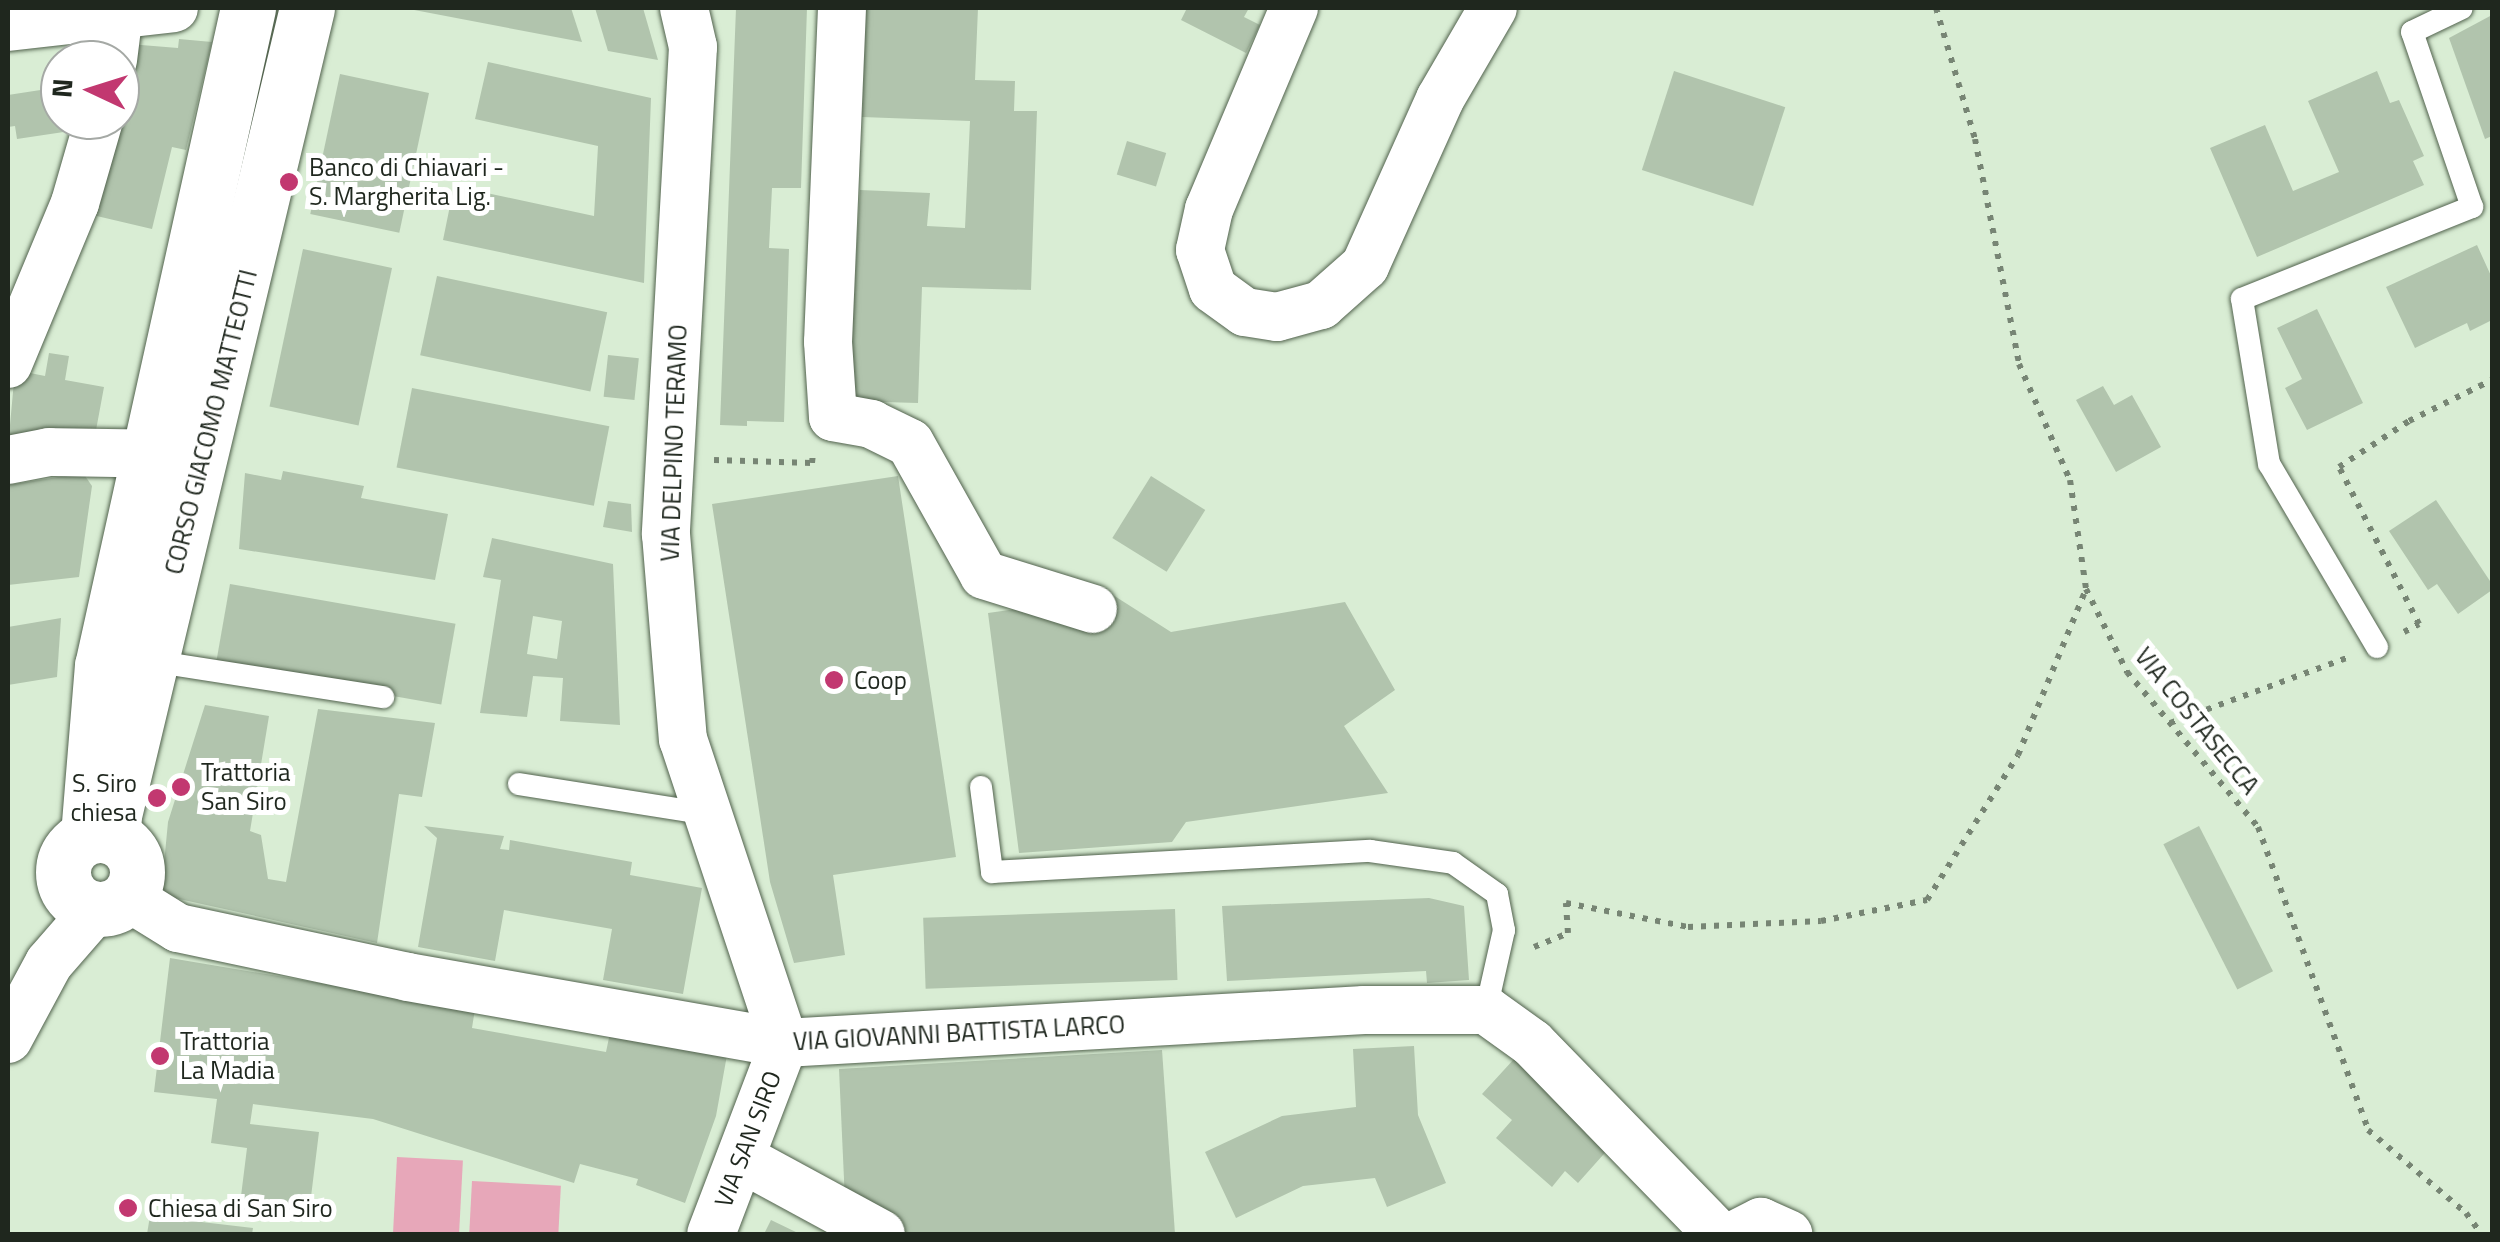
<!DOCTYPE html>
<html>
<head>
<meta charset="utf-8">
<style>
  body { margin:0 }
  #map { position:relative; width:2500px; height:1242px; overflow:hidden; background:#d9edd4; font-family:"Titillium Web",sans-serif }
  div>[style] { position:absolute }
  .green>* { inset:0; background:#e7a7b9; transform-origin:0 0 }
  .building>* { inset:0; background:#b1c4ad; transform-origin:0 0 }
  .path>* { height:6px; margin-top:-3px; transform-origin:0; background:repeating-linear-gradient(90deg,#778574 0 5px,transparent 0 13px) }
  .roads { filter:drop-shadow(0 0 2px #51624d) drop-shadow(0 0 2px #51624d) }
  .service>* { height:22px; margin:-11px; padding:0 11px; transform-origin:11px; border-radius:11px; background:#fff }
  .minor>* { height:48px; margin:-24px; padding:0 24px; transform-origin:24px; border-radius:24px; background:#fff }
  .tertiary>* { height:55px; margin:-27.5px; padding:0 27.5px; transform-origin:27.5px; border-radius:27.5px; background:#fff }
  .tertiary>.ring { margin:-27.5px; padding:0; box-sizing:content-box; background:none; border:55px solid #fff; border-radius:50% }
  .dots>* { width:28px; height:28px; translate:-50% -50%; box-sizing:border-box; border:5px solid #fff; border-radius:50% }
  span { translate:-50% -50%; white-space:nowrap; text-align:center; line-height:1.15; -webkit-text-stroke:10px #fff; paint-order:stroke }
  .poi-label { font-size:25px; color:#1f271e }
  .left { translate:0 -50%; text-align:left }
  .right { translate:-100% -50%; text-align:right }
  .street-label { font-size:25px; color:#1f271e }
  .frame { position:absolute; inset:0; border:10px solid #1f271e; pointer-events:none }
  .north { position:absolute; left:40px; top:40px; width:100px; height:100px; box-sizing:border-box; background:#fff; border:2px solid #a5a9a5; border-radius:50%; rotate:274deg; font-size:28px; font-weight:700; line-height:40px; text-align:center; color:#1f271e }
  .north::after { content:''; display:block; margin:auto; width:35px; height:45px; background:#c23870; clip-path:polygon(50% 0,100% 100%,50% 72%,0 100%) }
</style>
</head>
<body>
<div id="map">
  <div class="green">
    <i style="left:397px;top:1157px;width:66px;height:77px;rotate:3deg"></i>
    <i style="left:472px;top:1181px;width:89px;height:53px;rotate:3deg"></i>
  </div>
  <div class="building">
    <i style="clip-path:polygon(409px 8px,571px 8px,582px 42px,409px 9px)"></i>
    <i style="clip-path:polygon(595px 8px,643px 8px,658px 60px,608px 51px)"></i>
    <i style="clip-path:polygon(736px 8px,807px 8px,801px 188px,772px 188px,769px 248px,789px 249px,784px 422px,747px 421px,747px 426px,720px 425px)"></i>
    <i style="clip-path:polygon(866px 8px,978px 8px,975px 80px,1015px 81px,1014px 111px,1037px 111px,1031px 290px,922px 287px,918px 403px,848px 401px,860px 190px,930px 193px,927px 226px,965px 228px,970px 121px,862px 117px)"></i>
    <i style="clip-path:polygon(1187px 8px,1249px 8px,1244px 17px,1260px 25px,1246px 53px,1181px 20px)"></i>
    <i style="clip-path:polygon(2492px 15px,2492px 136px,2485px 139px,2449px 38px)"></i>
    <i style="clip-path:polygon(179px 39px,212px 42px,186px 150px,172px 147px,152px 229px,84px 213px,104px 133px,119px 136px,129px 44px,178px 48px)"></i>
    <i style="clip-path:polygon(488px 62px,651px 98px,644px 283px,443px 240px,454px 186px,594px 216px,598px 146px,475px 119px)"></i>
    <i style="left:1674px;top:71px;width:117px;height:104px;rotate:18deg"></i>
    <i style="clip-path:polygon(2377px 71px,2390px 103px,2399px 100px,2424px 156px,2413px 161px,2424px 185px,2257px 257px,2210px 148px,2265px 125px,2293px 191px,2339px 172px,2308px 101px)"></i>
    <i style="left:340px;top:74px;width:91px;height:143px;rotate:12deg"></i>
    <i style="clip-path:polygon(60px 87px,60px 120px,76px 120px,77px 130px,17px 139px,15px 126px,8px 127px,8px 95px)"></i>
    <i style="left:1127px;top:141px;width:41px;height:35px;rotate:17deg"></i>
    <i style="clip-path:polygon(2477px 245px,2492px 278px,2492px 320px,2470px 331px,2467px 323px,2415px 348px,2386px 287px)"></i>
    <i style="left:303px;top:249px;width:91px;height:161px;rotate:12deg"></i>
    <i style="left:437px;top:276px;width:174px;height:81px;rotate:12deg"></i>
    <i style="clip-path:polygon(2317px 309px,2363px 403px,2307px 430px,2285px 388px,2302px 379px,2277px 328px)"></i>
    <i style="clip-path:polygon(49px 353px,69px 356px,65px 380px,104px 387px,94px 441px,8px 447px,15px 370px,45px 376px)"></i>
    <i style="left:608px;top:355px;width:31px;height:42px;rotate:6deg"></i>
    <i style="clip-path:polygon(2103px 386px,2114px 405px,2132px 395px,2161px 447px,2116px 472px,2076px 400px)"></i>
    <i style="left:412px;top:388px;width:201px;height:81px;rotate:11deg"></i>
    <i style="clip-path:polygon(283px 471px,364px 486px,361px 498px,448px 514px,435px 580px,239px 549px,245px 473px,281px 480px)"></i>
    <i style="clip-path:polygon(83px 473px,92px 486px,79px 577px,8px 585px,8px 485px)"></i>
    <i style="clip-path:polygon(898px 476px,956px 857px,833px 875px,845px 955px,794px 963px,770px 882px,712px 504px)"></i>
    <i style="left:1151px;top:476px;width:64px;height:73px;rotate:32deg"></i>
    <i style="clip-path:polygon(2436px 500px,2492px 584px,2492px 590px,2458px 614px,2437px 584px,2428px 590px,2389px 531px)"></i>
    <i style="clip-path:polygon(608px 501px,631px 504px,632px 532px,603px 527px)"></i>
    <i style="clip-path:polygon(evenodd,492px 538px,613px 564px,620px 725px,560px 721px,563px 678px,533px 676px,527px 717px,480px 713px,501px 580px,483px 577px,492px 538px,533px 616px,562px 621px,557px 659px,527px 654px,533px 616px)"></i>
    <i style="left:230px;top:584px;width:229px;height:82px;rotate:10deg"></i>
    <i style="clip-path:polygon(1113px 595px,1171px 632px,1345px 602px,1395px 690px,1344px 726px,1388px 793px,1186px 822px,1172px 842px,1019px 853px,988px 613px)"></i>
    <i style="clip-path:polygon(61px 618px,57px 677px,8px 685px,8px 627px)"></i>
    <i style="clip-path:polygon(205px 705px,269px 716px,250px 831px,261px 835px,268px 879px,286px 882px,318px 709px,435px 723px,422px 797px,399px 794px,377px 943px,161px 895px,168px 822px)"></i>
    <i style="clip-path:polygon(424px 826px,504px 836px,500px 849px,509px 850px,510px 840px,632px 862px,630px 875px,702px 888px,683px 994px,603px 980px,612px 929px,504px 910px,495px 961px,418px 947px,437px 838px)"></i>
    <i style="left:2199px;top:826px;width:163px;height:40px;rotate:63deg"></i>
    <i style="clip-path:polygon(1429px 898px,1464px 906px,1469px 980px,1427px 983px,1426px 971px,1227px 981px,1222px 906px)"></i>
    <i style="left:1175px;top:909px;width:71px;height:252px;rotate:88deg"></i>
    <i style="clip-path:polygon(170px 958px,475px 1009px,472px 1028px,606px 1052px,610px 1033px,727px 1055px,716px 1116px,685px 1203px,636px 1185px,638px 1179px,580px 1164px,574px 1183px,373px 1119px,253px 1104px,250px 1124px,319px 1132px,308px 1221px,239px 1212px,247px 1148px,211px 1143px,217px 1099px,154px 1092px)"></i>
    <i style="clip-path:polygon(1414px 1046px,1418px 1115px,1446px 1183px,1387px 1207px,1375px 1178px,1303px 1186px,1236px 1218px,1205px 1152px,1282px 1116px,1356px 1107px,1353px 1049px)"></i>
    <i style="clip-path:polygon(1162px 1050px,1175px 1234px,904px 1234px,845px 1201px,839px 1069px)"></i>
    <i style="clip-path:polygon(1514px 1059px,1611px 1146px,1578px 1183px,1565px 1171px,1552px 1187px,1496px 1138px,1512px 1120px,1482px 1094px)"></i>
    <i style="clip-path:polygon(150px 1216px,253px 1228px,252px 1234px,147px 1234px)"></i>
    <i style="clip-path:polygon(771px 1220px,800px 1234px,764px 1234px)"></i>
  </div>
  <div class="path">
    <i style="left:1936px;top:8px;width:137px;rotate:73.4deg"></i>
    <i style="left:1975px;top:139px;width:229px;rotate:78.9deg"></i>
    <i style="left:2019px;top:364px;width:127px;rotate:66.3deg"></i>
    <i style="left:2070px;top:480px;width:110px;rotate:81.6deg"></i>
    <i style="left:2086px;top:589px;width:93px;rotate:63.7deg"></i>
    <i style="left:2127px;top:672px;width:203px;rotate:49.8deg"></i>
    <i style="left:2258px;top:827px;width:322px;rotate:70deg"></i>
    <i style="left:2368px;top:1130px;width:128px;rotate:40.3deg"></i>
    <i style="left:2466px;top:1213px;width:26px;rotate:54deg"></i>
    <i style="left:714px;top:460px;width:98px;rotate:1.8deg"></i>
    <i style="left:812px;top:463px;width:9px;rotate:-84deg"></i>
    <i style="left:2404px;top:632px;width:17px;rotate:-28deg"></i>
    <i style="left:2419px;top:624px;width:176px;rotate:-117deg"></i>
    <i style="left:2339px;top:467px;width:84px;rotate:-33.3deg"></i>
    <i style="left:2409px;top:421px;width:93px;rotate:-26.3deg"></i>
    <i style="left:2170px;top:723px;width:189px;rotate:-20.2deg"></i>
    <i style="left:1534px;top:947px;width:37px;rotate:-22deg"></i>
    <i style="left:1568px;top:933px;width:30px;rotate:-94deg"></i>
    <i style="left:1566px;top:903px;width:124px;rotate:11.1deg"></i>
    <i style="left:1688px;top:927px;width:133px;rotate:-2.6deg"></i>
    <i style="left:1821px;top:921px;width:108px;rotate:-11.2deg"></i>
    <i style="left:1927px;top:900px;width:171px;rotate:-57.9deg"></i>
    <i style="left:2018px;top:755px;width:179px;rotate:-67.7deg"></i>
  </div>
  <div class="roads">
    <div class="service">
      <i style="left:2377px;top:647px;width:212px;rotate:-120.5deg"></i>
      <i style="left:2269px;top:464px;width:167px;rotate:-99.3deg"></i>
      <i style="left:2242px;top:299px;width:248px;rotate:-21.8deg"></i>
      <i style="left:2472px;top:207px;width:185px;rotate:-108.9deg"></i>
      <i style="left:2412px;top:32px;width:55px;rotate:-25.6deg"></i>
      <i style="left:152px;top:661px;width:234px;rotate:8.9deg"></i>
      <i style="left:519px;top:784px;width:191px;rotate:9deg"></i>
      <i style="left:981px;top:787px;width:86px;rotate:82.6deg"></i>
      <i style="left:992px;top:872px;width:379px;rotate:-3.2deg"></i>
      <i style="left:1370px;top:851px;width:84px;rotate:8.2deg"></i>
      <i style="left:1453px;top:863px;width:54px;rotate:35.2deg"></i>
      <i style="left:1497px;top:894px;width:37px;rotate:79deg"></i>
      <i style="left:1504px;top:930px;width:82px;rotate:102.7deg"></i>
    </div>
    <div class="minor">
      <i style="left:684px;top:8px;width:40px;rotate:77deg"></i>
      <i style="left:693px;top:47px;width:488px;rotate:93.2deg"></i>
      <i style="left:666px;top:534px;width:206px;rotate:85.3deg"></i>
      <i style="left:683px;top:739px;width:320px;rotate:71.6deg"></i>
      <i style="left:784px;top:1043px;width:204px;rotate:110.9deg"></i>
      <i style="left:842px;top:8px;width:334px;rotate:92.4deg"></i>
      <i style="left:828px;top:342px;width:75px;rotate:86.2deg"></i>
      <i style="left:833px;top:417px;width:39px;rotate:10deg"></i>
      <i style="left:871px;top:424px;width:43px;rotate:26deg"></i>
      <i style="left:910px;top:443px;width:151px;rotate:60.7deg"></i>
      <i style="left:984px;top:575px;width:114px;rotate:17.3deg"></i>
      <i style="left:1294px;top:8px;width:218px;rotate:112.9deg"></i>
      <i style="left:1209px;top:209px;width:42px;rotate:102.4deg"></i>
      <i style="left:1200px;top:250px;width:41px;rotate:71.6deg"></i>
      <i style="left:1213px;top:289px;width:39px;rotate:36deg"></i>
      <i style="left:1245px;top:312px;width:32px;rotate:9deg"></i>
      <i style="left:1277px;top:317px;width:46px;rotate:-15.3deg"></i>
      <i style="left:1321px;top:305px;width:59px;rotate:-41.6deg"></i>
      <i style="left:1365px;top:266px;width:183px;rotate:-65.8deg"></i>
      <i style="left:1440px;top:99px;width:105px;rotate:-59.8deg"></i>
      <i style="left:8px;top:27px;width:167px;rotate:-6.5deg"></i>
      <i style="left:113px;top:60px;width:48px;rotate:-82.9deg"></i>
      <i style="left:8px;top:364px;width:174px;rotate:-67.4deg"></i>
      <i style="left:75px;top:203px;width:86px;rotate:-73.9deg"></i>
      <i style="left:8px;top:460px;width:42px;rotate:-11deg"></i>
      <i style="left:49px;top:452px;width:134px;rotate:0.9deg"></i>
      <i style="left:128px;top:897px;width:59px;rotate:31.8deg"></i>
      <i style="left:178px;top:928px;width:235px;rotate:12deg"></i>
      <i style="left:408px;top:977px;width:382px;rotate:10deg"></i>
      <i style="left:784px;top:1043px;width:581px;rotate:-3.26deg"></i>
      <i style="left:1364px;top:1010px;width:122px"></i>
      <i style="left:1486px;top:1010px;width:57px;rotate:35.7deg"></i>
      <i style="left:1532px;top:1043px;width:267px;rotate:45.8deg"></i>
      <i style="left:8px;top:1039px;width:86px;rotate:-61.7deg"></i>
      <i style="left:49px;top:963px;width:72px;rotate:-49deg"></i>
      <i style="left:741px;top:1158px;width:159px;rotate:28.5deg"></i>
      <i style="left:1737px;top:1234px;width:27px;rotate:-27deg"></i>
      <i style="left:1761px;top:1222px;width:30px;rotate:24deg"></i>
    </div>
    <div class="tertiary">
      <i style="left:89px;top:823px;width:158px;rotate:-85.3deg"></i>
      <i style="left:102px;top:666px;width:674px;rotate:-77.49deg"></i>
      <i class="ring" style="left:63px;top:835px;width:19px;height:19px"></i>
      <i style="left:109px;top:836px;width:851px;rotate:-76.55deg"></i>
    </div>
  </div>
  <div class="dots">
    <i style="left:289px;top:182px;background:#c23870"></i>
    <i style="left:834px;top:680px;background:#c23870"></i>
    <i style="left:181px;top:787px;background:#c23870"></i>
    <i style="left:157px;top:798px;background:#c23870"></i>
    <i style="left:160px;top:1056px;background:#c23870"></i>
    <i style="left:128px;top:1208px;background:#c23870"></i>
  </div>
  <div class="poi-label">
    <span class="left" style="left:309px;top:182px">Banco di Chiavari -<br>S. Margherita Lig.</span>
    <span class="left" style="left:854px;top:680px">Coop</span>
    <span class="left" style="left:201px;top:787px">Trattoria<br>San Siro</span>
    <span class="right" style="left:137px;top:798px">S. Siro<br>chiesa</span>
    <span class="left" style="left:180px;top:1056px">Trattoria<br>La Madia</span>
    <span class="left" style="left:148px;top:1208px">Chiesa di San Siro</span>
  </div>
  <div class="street-label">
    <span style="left:211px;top:422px;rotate:-76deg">CORSO GIACOMO MATTEOTTI</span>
    <span style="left:674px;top:443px;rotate:-88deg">VIA DELPINO TERAMO</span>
    <span style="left:2197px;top:721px;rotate:51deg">VIA COSTASECCA</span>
    <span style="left:959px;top:1033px;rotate:-3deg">VIA GIOVANNI BATTISTA LARCO</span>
    <span style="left:748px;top:1139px;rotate:-69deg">VIA SAN SIRO</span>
  </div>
  <div class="frame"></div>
  <div class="north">N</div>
</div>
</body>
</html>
